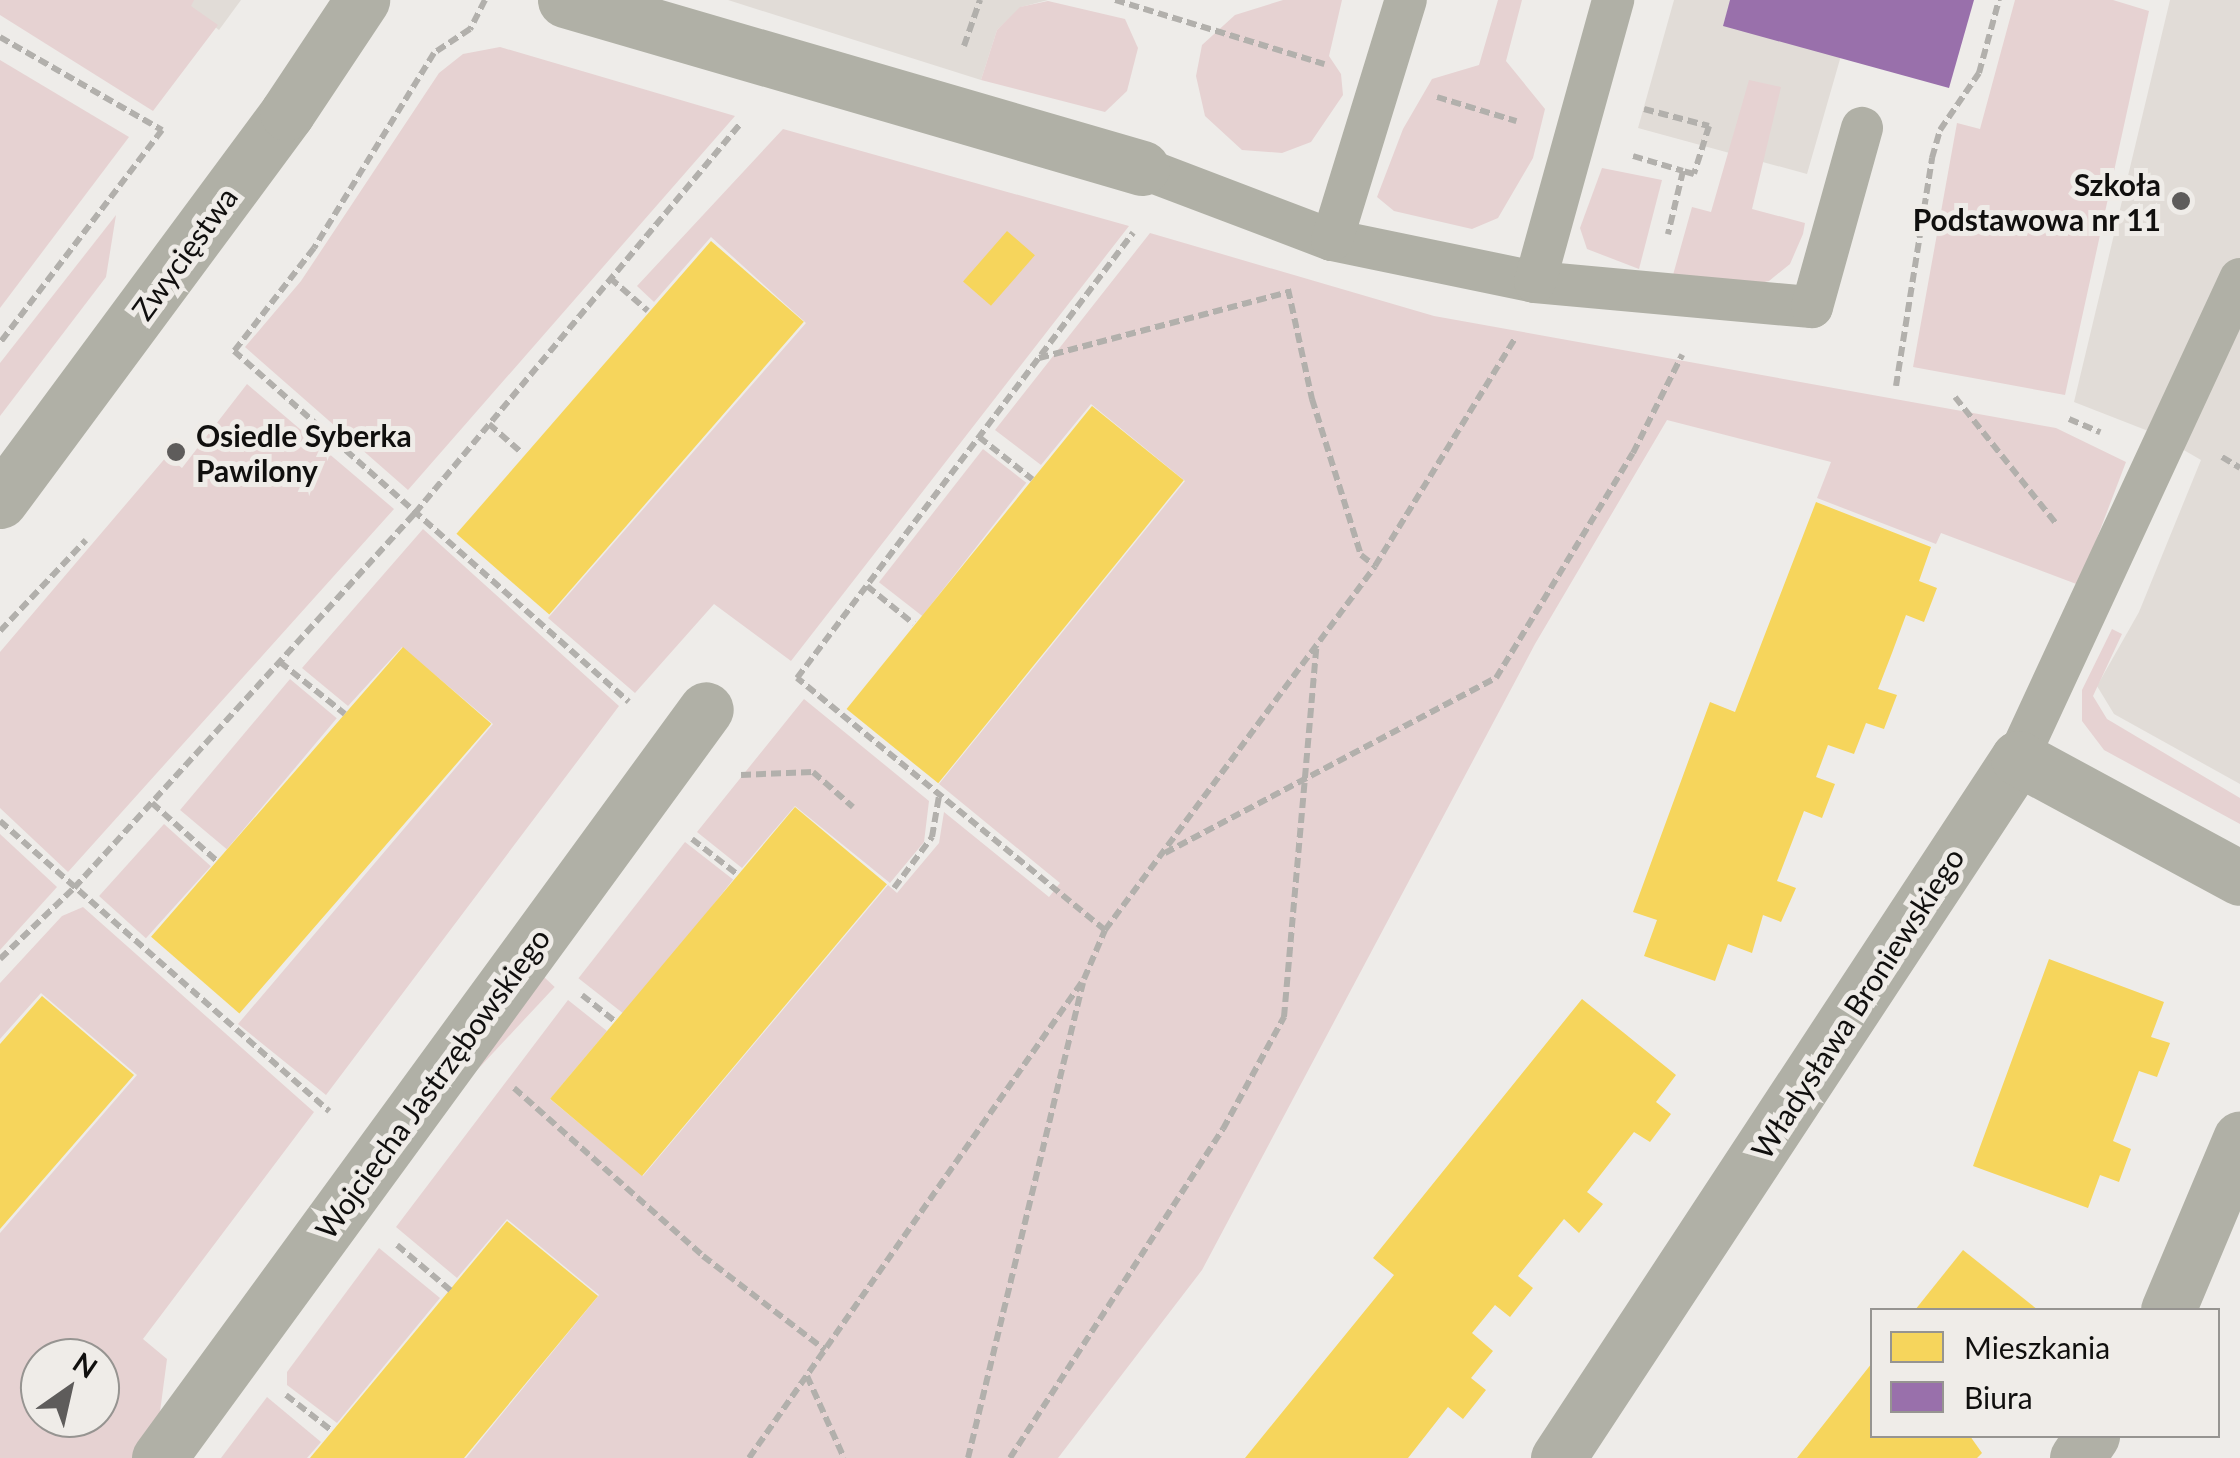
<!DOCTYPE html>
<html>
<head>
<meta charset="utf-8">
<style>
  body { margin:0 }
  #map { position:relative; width:2240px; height:1458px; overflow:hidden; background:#eeece9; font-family:Lato,sans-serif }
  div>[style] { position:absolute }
  .built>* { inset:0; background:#e1dcd7 }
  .green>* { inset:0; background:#e6d2d2; transform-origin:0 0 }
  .homes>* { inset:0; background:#f6d55c; transform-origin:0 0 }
  .offices>* { inset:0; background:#9970ab }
  .path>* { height:6px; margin-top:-3px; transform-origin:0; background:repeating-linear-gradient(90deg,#b2b0ac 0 10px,transparent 0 15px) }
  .service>* { height:42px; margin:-21px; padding:0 21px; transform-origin:21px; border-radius:21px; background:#b0b0a6 }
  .minor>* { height:55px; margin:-27.5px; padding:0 27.5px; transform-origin:27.5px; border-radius:27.5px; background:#b0b0a6 }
  .dots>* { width:28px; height:28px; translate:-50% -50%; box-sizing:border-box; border:5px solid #efece8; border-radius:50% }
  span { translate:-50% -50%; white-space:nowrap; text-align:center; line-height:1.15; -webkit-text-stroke:10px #efece8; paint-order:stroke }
  .poi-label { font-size:30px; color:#100f0e; font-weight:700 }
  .right { translate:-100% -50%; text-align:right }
  .left { translate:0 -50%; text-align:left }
  .street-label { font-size:30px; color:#100f0e }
  .legend { position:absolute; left:1870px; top:1308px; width:350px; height:130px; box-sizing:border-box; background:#efece8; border:2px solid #969491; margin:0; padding:12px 18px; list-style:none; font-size:30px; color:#100f0e }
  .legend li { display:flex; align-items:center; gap:20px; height:50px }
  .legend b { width:50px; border:2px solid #969491 }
  .north { position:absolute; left:20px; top:1338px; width:100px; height:100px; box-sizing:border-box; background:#efece8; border:2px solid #969491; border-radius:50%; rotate:34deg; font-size:28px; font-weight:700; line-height:40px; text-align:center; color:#100f0e }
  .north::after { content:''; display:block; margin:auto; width:35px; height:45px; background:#5e5c5b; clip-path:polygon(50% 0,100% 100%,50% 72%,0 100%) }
</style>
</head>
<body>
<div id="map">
  <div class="built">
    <i style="clip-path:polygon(189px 0,241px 0,219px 30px,186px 5px)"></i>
    <i style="clip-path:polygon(728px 0,1048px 0,1021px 7px,997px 30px,981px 80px)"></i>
    <i style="clip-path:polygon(1674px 0,1857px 0,1807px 174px,1638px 128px)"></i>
    <i style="clip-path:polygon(2170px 0,2240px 0,2240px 784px,2114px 714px,2097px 686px,2139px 612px,2201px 460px,2156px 434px,2074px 402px)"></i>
  </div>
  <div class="green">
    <i style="clip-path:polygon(0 0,194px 0,191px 6px,218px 25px,153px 111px,0 15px)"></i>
    <i style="clip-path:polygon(1283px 0,1342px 0,1329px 56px,1341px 74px,1343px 95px,1311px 142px,1282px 153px,1242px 150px,1205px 116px,1196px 76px,1202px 45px,1235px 15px)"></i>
    <i style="clip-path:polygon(1498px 0,1522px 0,1506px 61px,1545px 109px,1533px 158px,1498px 218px,1472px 229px,1394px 211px,1377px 197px,1403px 129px,1432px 79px,1479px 65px)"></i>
    <i style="clip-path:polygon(2015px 0,2113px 0,2149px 11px,2065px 395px,1913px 367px,1957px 123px,1980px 129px)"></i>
    <i style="clip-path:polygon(1048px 1px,1125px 19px,1138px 48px,1127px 91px,1105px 112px,981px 80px,997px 30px,1020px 7px)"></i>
    <i style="clip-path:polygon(500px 47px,735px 116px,408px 490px,245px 347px,301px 281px,439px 73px,463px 54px)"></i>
    <i style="clip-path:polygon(0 60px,129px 137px,0 308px)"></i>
    <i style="clip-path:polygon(1749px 80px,1781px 87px,1752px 209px,1805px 223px,1803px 234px,1790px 264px,1769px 281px,1742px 287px,1673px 275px,1692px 207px,1711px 212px)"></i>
    <i style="clip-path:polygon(783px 129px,1129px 226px,791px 661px,714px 604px,635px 693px,548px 618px,806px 323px,711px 237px,654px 302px,637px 286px)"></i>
    <i style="clip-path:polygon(1602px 168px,1662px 180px,1639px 269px,1587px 249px,1580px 228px)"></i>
    <i style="clip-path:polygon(116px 215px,106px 277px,0 416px,0 363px)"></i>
    <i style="clip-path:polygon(1150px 233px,1434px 316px,2056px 428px,2126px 462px,2079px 585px,1941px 533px,1936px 544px,1817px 498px,1831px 462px,1667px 420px,1535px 644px,1202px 1270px,1058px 1458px,466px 1458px,599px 1295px,507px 1219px,457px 1278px,396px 1227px,568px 1000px,607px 1031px,550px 1099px,643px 1176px,888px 885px,897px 893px,939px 843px,944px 812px,1049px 897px,1060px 883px,939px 784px,1185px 481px,1091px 404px,1041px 465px,995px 430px)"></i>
    <i style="clip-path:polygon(247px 384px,394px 509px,68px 872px,0 808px,0 652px,167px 456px,182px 468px)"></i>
    <i style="left:983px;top:449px;width:55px;height:169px;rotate:38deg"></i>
    <i style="clip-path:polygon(423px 529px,619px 706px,326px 1095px,238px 1024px,493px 724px,402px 647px,348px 706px,302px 668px)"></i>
    <i style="clip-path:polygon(2112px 629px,2122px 634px,2093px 696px,2107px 719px,2240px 798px,2240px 824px,2104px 750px,2082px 721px,2082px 690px)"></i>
    <i style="left:290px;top:679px;width:61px;height:171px;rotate:40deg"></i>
    <i style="clip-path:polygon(804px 699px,929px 801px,924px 842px,890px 883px,795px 806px,742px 868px,697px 832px)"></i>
    <i style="left:164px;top:824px;width:63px;height:97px;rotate:42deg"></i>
    <i style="clip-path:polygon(0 834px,57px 887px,0 950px)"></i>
    <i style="left:685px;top:842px;width:61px;height:173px;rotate:38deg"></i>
    <i style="clip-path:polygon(evenodd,83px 907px,314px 1112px,143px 1339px,167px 1359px,158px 1427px,135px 1458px,0 1458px,0 1233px,137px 1075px,41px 993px,0 1039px,0 983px,62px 916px,83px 907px,40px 1358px,100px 1358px,100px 1418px,40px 1418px,40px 1358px)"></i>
    <i style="left:543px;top:976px;width:16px;height:287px;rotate:43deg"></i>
    <i style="clip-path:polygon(379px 1248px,440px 1298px,337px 1423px,287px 1385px,287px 1372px)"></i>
    <i style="clip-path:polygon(267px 1397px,321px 1442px,307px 1458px,221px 1458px)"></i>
  </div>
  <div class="homes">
    <i style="left:1007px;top:231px;width:37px;height:67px;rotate:41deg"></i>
    <i style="left:711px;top:241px;width:123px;height:388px;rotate:41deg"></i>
    <i style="left:1092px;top:406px;width:118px;height:390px;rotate:39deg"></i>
    <i style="clip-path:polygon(1816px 502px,1931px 547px,1919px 581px,1937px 588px,1924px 622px,1906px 615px,1892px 653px,1878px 689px,1897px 695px,1884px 729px,1866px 723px,1854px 754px,1828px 745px,1816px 777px,1835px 784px,1822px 818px,1804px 811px,1777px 881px,1796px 888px,1781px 922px,1763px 915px,1752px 953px,1728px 944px,1715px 981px,1644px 956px,1657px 920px,1633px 912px,1710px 702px,1735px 712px)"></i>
    <i style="left:403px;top:647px;width:117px;height:384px;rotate:41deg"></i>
    <i style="left:795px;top:807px;width:120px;height:381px;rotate:40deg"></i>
    <i style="clip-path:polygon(2049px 959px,2164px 1002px,2151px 1037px,2170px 1043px,2157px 1077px,2139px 1071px,2113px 1141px,2131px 1149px,2119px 1182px,2100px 1175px,2088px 1208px,1973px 1166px)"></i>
    <i style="clip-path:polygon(42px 996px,134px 1075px,0 1229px,0 1044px)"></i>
    <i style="clip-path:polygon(1582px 999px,1676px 1075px,1656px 1102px,1671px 1114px,1650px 1142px,1634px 1132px,1587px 1192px,1603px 1204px,1579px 1233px,1564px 1219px,1518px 1276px,1533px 1288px,1510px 1317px,1495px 1305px,1472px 1333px,1493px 1351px,1471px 1378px,1486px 1390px,1463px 1419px,1448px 1407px,1408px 1458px,1245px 1458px,1394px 1275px,1373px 1258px)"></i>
    <i style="clip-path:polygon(507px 1221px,598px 1296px,464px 1458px,310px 1458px)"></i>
    <i style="clip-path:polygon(1963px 1250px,2038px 1310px,1915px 1310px)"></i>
    <i style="clip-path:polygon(1872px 1363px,1872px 1436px,1970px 1436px,1982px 1453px,1977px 1458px,1797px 1458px)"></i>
  </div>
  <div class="offices">
    <i style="clip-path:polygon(1730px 0,1974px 0,1949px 88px,1723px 26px)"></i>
  </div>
  <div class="path">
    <i style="left:485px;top:0;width:33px;rotate:117deg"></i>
    <i style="left:470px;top:29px;width:43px;rotate:146.3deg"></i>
    <i style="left:434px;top:53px;width:229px;rotate:121.6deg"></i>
    <i style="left:314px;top:248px;width:130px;rotate:127.8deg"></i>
    <i style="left:234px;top:351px;width:528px;rotate:41.62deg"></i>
    <i style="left:1115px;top:0;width:219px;rotate:17deg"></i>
    <i style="left:0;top:37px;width:187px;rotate:29.9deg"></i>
    <i style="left:162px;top:130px;width:268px;rotate:127.3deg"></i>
    <i style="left:964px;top:46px;width:49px;rotate:-70.8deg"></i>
    <i style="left:1437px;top:97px;width:83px;rotate:16.9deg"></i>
    <i style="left:1644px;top:109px;width:67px;rotate:14.7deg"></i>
    <i style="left:1709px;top:126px;width:50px;rotate:107.4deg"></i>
    <i style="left:1694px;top:174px;width:11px;rotate:-165deg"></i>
    <i style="left:1633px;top:156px;width:52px;rotate:16.7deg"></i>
    <i style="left:1683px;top:171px;width:65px;rotate:103.4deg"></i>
    <i style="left:610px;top:278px;width:50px;rotate:41deg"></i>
    <i style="left:1288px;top:289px;width:113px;rotate:77.7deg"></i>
    <i style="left:1312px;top:399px;width:164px;rotate:72.6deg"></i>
    <i style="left:1361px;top:555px;width:18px;rotate:38deg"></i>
    <i style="left:1039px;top:358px;width:259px;rotate:-14.8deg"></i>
    <i style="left:1896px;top:386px;width:231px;rotate:-81deg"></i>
    <i style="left:1932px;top:158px;width:29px;rotate:-74deg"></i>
    <i style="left:1940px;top:130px;width:69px;rotate:-55.6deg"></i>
    <i style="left:1979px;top:73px;width:76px;rotate:-74.7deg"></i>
    <i style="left:1955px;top:397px;width:164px;rotate:51.4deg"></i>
    <i style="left:2069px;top:419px;width:34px;rotate:23deg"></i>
    <i style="left:489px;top:424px;width:44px;rotate:41.3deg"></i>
    <i style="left:979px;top:437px;width:68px;rotate:38.4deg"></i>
    <i style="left:2222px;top:457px;width:21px;rotate:31deg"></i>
    <i style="left:867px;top:586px;width:60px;rotate:39deg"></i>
    <i style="left:0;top:631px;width:125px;rotate:-46.6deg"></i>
    <i style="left:280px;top:662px;width:83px;rotate:38.7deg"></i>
    <i style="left:741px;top:775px;width:72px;rotate:-2.4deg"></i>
    <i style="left:813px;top:772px;width:53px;rotate:41.2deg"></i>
    <i style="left:152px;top:803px;width:89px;rotate:41.8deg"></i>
    <i style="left:0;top:821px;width:439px;rotate:41.4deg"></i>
    <i style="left:692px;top:839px;width:58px;rotate:38deg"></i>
    <i style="left:1165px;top:853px;width:374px;rotate:-27.9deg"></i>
    <i style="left:1496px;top:678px;width:263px;rotate:-58.7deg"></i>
    <i style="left:1633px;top:453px;width:110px;rotate:-63.4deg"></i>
    <i style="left:894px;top:888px;width:64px;rotate:-53.3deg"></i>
    <i style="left:932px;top:837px;width:42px;rotate:-80.3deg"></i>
    <i style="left:1105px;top:930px;width:398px;rotate:-140.7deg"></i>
    <i style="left:797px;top:678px;width:558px;rotate:-52.95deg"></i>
    <i style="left:0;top:959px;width:103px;rotate:-43.8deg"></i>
    <i style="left:74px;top:888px;width:507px;rotate:-47.72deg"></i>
    <i style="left:415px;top:513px;width:508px;rotate:-50.11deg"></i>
    <i style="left:582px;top:995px;width:43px;rotate:38.5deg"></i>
    <i style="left:514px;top:1088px;width:253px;rotate:41.6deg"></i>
    <i style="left:703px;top:1256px;width:154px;rotate:37.6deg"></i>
    <i style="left:397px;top:1245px;width:70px;rotate:40.3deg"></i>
    <i style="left:807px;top:1376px;width:90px;rotate:65.7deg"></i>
    <i style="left:286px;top:1395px;width:58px;rotate:38deg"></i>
    <i style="left:749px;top:1458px;width:585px;rotate:-55.03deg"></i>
    <i style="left:1084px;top:979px;width:53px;rotate:-66.8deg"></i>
    <i style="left:1105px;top:930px;width:453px;rotate:-53.4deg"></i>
    <i style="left:1375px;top:566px;width:268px;rotate:-58.4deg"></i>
    <i style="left:968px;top:1458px;width:489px;rotate:-76.4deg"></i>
    <i style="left:1010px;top:1458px;width:392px;rotate:-57.1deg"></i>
    <i style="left:1223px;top:1129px;width:128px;rotate:-61.4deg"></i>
    <i style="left:1284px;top:1017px;width:370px;rotate:-85deg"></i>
  </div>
  <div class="service">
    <i style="left:1142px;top:168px;width:203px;rotate:20.8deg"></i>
    <i style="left:1332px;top:240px;width:207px;rotate:11.7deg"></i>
    <i style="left:1535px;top:282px;width:278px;rotate:5.2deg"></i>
    <i style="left:1812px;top:307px;width:186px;rotate:-74.4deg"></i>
    <i style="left:1332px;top:240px;width:251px;rotate:-72.9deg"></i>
    <i style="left:1535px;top:282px;width:293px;rotate:-74.5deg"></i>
    <i style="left:2018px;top:758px;width:528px;rotate:-65.13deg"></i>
  </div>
  <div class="minor">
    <i style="left:565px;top:0;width:601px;rotate:16.23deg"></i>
    <i style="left:0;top:501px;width:483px;rotate:-53.5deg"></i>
    <i style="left:287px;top:113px;width:136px;rotate:-56.4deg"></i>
    <i style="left:2168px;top:1310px;width:186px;rotate:-67.2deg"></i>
    <i style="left:159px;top:1458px;width:927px;rotate:-53.86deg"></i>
    <i style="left:1558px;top:1458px;width:838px;rotate:-56.69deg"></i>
    <i style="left:2018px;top:758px;width:252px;rotate:28.4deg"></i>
    <i style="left:2077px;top:1458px;width:27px;rotate:-56deg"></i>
  </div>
  <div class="dots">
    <i style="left:2181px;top:201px;background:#5e5c5b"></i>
    <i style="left:176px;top:452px;background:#5e5c5b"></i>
  </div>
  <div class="poi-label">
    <span class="right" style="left:2161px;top:201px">Szkoła<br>Podstawowa nr 11</span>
    <span class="left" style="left:196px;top:452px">Osiedle Syberka<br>Pawilony</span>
  </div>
  <div class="street-label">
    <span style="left:184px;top:253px;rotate:-54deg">Zwycięstwa</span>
    <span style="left:1857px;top:1003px;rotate:-57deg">Władysława Broniewskiego</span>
    <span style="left:432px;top:1083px;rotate:-54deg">Wojciecha Jastrzębowskiego</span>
  </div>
  <ul class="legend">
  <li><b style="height:28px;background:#f6d55c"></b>Mieszkania</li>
  <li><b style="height:28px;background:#9970ab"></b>Biura</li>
  </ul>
  <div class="north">N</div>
</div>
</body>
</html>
